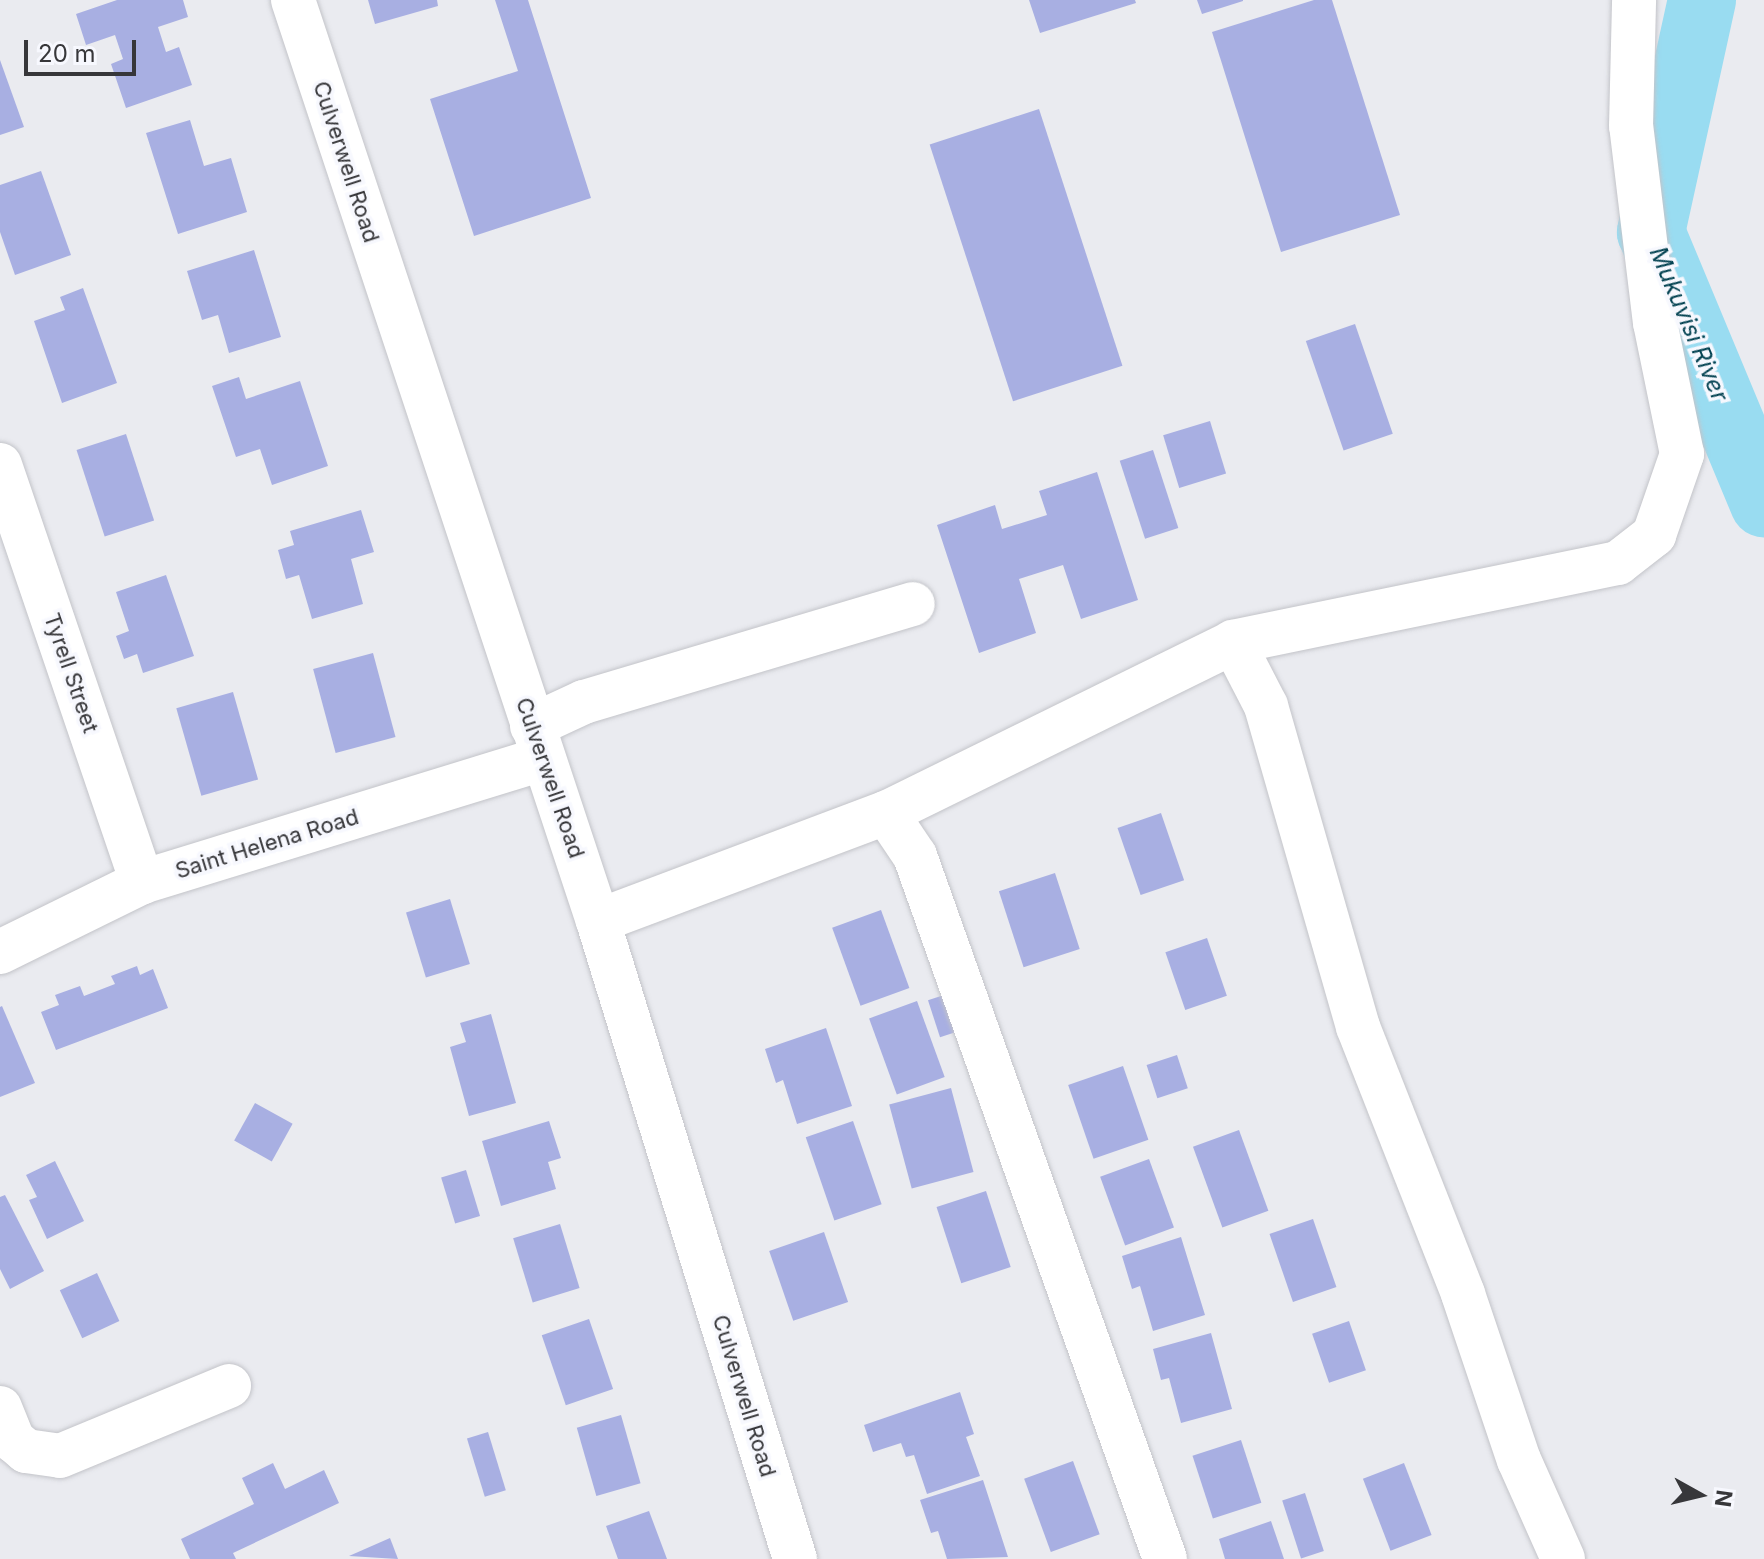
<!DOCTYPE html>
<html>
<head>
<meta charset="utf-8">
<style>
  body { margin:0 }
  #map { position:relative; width:1764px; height:1559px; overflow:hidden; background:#eaebf0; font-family:Inter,sans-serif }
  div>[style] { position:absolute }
  .river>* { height:68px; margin:-34px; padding:0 34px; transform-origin:34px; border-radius:34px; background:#99dcf1 }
  .building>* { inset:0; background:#a8afe2; transform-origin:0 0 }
  .roads { filter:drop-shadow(0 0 2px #c3c4c9) drop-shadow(0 0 2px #c3c4c9) }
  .minor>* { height:44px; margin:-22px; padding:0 22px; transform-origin:22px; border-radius:22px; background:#fff }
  span { translate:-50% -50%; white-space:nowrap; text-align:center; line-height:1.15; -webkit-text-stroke:7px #f7f8fe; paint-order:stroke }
  .street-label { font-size:22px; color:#37373a }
  .water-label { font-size:24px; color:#044352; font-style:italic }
  .north { position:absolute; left:1660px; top:1455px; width:80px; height:80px; -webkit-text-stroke:6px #f7f8fe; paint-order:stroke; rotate:98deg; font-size:22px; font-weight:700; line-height:32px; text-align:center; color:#37373a }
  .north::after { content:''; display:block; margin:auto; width:28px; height:36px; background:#37373a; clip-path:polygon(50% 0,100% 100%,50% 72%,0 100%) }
  .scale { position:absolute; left:24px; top:40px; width:112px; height:36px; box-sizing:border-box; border:4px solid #37373a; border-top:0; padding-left:10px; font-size:24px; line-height:28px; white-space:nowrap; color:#37373a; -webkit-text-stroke:6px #f7f8fe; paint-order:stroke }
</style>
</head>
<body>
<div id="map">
  <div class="river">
    <i style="left:1702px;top:0;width:238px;rotate:102.4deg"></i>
    <i style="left:1651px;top:232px;width:294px;rotate:67.4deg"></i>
  </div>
  <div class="building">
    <i style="clip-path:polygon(117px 0,183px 0,188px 17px,158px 27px,166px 52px,179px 47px,192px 85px,126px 108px,111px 64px,123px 59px,115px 35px,86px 45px,76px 14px)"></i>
    <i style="clip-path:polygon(368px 0,437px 0,438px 6px,375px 24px)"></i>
    <i style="clip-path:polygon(495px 0,528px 0,591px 198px,474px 236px,430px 99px,518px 71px)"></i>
    <i style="clip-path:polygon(1029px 0,1135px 0,1136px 3px,1040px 33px)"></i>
    <i style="clip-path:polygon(1197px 0,1243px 0,1243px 1px,1202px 14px)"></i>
    <i style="clip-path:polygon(1314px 0,1332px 0,1400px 215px,1281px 252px,1212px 32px)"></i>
    <i style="clip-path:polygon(0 60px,24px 127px,0 135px)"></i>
    <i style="left:1039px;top:109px;width:270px;height:115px;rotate:72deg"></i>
    <i style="clip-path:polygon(190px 120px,204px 166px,231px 158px,247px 212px,178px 234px,146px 133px)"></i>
    <i style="clip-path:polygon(41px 171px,71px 255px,15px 275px,0 232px,0 185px)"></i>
    <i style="clip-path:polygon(254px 250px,281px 337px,229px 353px,218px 315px,202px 320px,187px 271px)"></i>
    <i style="clip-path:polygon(83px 288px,117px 383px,62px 403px,34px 321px,65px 310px,60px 297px)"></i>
    <i style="left:1355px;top:324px;width:116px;height:52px;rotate:71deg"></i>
    <i style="clip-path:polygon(239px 377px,246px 399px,300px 381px,328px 466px,272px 485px,260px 449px,236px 457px,212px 386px)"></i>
    <i style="left:1210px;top:421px;width:55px;height:49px;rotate:73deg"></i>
    <i style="left:126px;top:434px;width:91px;height:52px;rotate:72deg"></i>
    <i style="left:1153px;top:450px;width:82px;height:35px;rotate:72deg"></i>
    <i style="clip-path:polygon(1097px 472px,1138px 600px,1081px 619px,1063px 565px,1019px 579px,1036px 633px,979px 653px,937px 525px,995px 505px,1002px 529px,1047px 515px,1039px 491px)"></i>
    <i style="clip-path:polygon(361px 510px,374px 552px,351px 559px,363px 604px,312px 619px,299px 575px,286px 579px,278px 550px,294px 545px,290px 531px)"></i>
    <i style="clip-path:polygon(166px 575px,194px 656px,143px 673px,137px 654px,124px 659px,116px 636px,129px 631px,116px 592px)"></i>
    <i style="left:373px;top:653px;width:87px;height:62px;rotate:75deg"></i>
    <i style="left:233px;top:692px;width:91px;height:59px;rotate:74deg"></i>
    <i style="left:1161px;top:813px;width:71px;height:46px;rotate:71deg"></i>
    <i style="left:1055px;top:873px;width:80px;height:59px;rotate:72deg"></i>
    <i style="left:450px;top:899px;width:68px;height:46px;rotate:73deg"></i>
    <i style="left:881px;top:910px;width:83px;height:52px;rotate:70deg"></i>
    <i style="left:1207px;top:938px;width:61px;height:44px;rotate:71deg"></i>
    <i style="clip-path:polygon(137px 966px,140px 975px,153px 969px,168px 1008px,56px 1050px,41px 1012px,59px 1005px,55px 995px,80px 986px,84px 996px,115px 984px,111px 976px)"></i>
    <i style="left:947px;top:994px;width:39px;height:20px;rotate:72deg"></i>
    <i style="left:917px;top:1001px;width:81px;height:51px;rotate:70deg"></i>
    <i style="clip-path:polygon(2px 1006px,35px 1083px,0 1097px,0 1007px)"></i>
    <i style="clip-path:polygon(491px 1014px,516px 1103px,469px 1116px,450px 1047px,466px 1042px,460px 1023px)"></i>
    <i style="clip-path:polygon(826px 1028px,852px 1106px,797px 1124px,783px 1080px,776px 1083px,765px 1049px)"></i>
    <i style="left:1177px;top:1055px;width:35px;height:32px;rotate:72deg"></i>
    <i style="left:1123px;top:1066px;width:78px;height:58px;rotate:71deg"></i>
    <i style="left:951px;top:1088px;width:87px;height:64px;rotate:75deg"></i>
    <i style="left:255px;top:1103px;width:43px;height:43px;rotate:29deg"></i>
    <i style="clip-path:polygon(549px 1121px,561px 1158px,548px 1162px,556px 1189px,501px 1206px,482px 1141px)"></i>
    <i style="left:853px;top:1121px;width:88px;height:50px;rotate:71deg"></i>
    <i style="left:1239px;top:1130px;width:86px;height:49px;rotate:70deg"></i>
    <i style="left:1149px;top:1159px;width:73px;height:52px;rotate:70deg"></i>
    <i style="clip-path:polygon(55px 1161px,84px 1221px,47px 1239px,29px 1200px,37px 1197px,26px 1175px)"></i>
    <i style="left:466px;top:1170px;width:48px;height:26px;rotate:73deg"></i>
    <i style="left:986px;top:1191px;width:80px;height:52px;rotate:72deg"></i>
    <i style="clip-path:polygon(5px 1195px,44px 1271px,10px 1289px,0 1269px,0 1197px)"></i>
    <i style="left:1313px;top:1219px;width:72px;height:46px;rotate:71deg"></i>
    <i style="left:560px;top:1224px;width:67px;height:49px;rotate:73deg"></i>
    <i style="left:824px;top:1232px;width:74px;height:58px;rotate:71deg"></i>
    <i style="clip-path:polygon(1181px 1237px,1205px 1315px,1153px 1331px,1140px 1286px,1132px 1289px,1122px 1256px)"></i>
    <i style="left:97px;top:1273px;width:53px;height:41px;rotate:65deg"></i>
    <i style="left:589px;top:1319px;width:74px;height:50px;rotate:71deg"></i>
    <i style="left:1349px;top:1321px;width:52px;height:39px;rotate:71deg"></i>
    <i style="clip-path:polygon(1211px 1333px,1232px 1409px,1181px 1423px,1169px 1378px,1161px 1380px,1153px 1349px)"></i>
    <i style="clip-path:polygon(960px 1392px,974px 1434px,966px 1437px,980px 1476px,927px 1494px,914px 1455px,906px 1457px,901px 1443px,873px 1452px,864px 1425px)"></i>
    <i style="left:621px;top:1415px;width:71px;height:46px;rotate:74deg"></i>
    <i style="left:488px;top:1432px;width:61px;height:22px;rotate:73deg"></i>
    <i style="left:1241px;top:1440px;width:66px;height:51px;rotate:72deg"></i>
    <i style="left:1073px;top:1461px;width:78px;height:52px;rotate:70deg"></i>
    <i style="clip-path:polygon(273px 1463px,285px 1489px,324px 1470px,339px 1503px,233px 1553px,236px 1559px,190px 1559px,181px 1539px,254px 1504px,242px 1478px)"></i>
    <i style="left:1404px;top:1463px;width:77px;height:44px;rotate:69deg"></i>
    <i style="clip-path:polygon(983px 1480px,1008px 1557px,947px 1559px,938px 1531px,931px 1533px,920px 1500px)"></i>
    <i style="left:1305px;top:1493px;width:61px;height:24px;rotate:72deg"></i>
    <i style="clip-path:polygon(649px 1511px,667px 1559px,618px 1559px,606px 1526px)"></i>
    <i style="clip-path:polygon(1271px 1521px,1284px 1559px,1225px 1559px,1219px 1539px)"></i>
    <i style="clip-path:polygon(390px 1538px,398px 1559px,349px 1556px)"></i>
  </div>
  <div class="roads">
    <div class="minor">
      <i style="left:293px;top:0;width:970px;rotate:71.68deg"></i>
      <i style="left:598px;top:921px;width:668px;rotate:72.84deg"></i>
      <i style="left:0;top:465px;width:441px;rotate:71.2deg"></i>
      <i style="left:1233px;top:642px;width:72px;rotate:62.7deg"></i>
      <i style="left:1266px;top:706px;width:334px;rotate:74deg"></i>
      <i style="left:1358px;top:1027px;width:287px;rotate:68.5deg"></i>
      <i style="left:1463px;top:1294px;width:175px;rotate:71.4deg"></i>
      <i style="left:1519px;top:1460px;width:108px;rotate:66deg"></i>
      <i style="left:532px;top:726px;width:57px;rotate:-24.8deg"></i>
      <i style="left:584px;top:702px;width:343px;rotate:-16.6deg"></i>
      <i style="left:886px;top:813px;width:52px;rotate:56deg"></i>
      <i style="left:915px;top:856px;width:746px;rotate:70.42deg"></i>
      <i style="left:598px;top:921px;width:308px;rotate:-20.6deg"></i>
      <i style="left:886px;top:813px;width:387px;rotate:-26.2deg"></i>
      <i style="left:1233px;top:642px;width:393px;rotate:-11.6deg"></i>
      <i style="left:1618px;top:563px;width:46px;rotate:-37.9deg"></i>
      <i style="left:1654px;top:535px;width:86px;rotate:-70.9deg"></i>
      <i style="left:1682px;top:454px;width:134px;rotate:-101.6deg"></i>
      <i style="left:1655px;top:323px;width:198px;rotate:-96.9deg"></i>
      <i style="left:1631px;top:126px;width:126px;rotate:-88.6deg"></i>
      <i style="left:0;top:952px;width:158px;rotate:-26.2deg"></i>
      <i style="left:142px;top:882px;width:418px;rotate:-17.1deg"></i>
      <i style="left:0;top:1408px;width:35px;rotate:68deg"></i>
      <i style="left:13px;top:1440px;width:17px;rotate:40deg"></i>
      <i style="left:26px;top:1451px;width:34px;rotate:8deg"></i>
      <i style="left:60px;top:1456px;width:183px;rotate:-22.5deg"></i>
    </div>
  </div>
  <div class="street-label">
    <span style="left:346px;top:162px;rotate:72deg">Culverwell Road</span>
    <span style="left:71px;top:673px;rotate:71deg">Tyrell Street</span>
    <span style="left:550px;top:778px;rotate:71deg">Culverwell Road</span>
    <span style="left:267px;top:844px;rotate:-17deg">Saint Helena Road</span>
    <span style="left:744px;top:1396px;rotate:73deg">Culverwell Road</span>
  </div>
  <div class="water-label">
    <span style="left:1689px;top:324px;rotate:67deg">Mukuvisi River</span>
  </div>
  <div class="north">N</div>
  <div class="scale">20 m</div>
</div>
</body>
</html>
